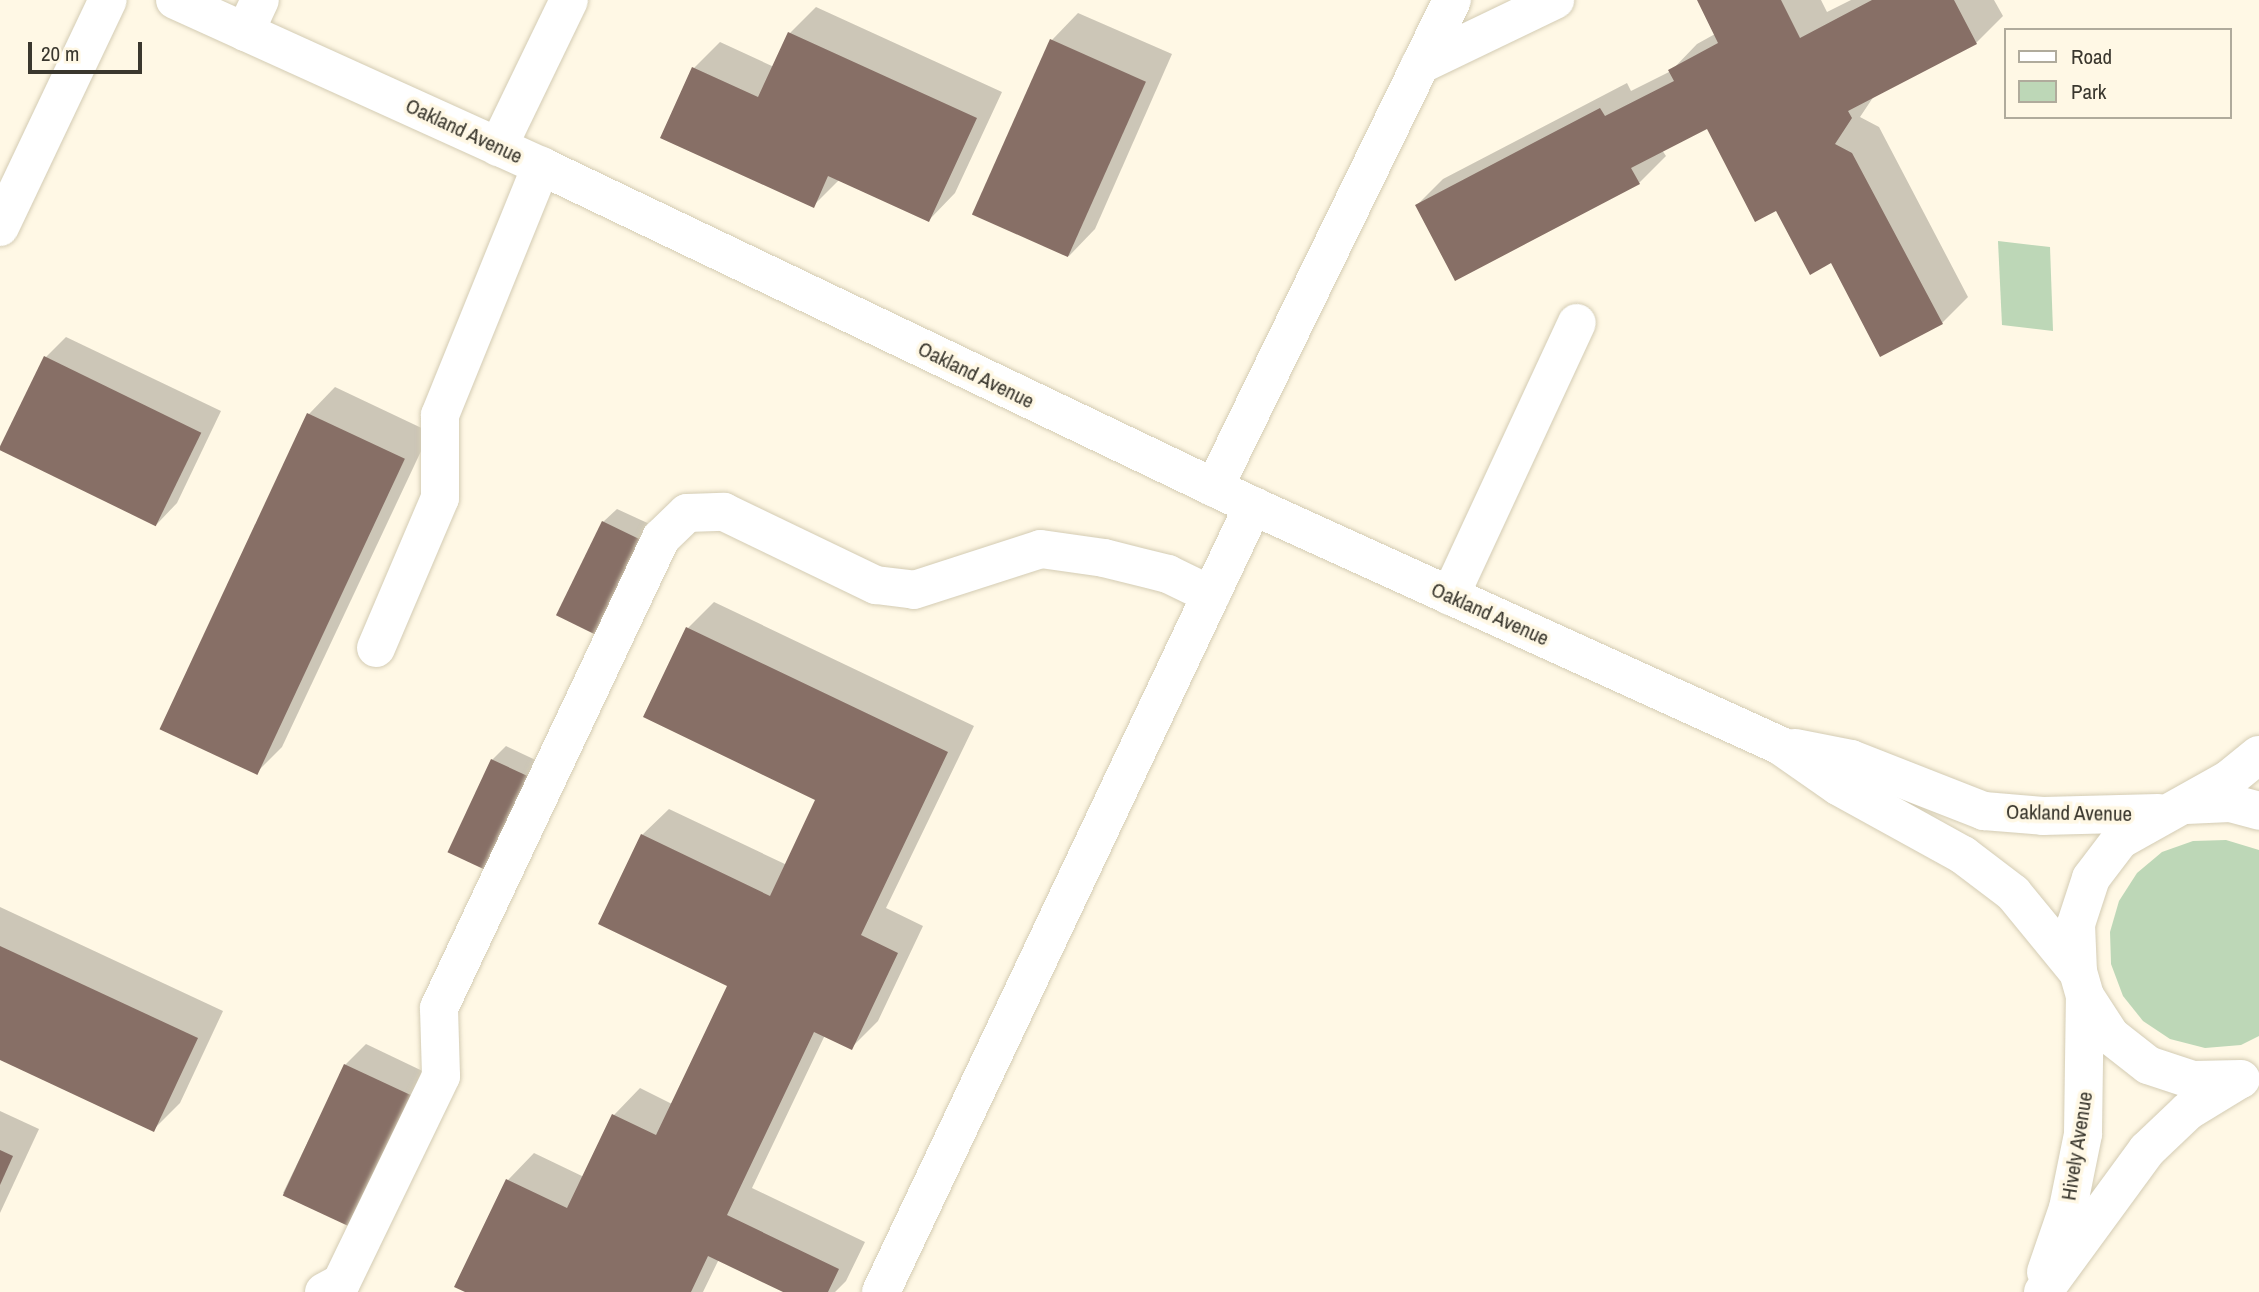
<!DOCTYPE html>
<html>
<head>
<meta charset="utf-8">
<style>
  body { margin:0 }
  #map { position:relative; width:2259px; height:1292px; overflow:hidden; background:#fff8e5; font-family:"Archivo Narrow",sans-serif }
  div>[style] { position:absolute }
  .green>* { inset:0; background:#bdd7b7 }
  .shadow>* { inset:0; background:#0003 }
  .building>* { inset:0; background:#876f66; transform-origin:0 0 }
  .roads { filter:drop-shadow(0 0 2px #d4ccb4) drop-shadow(0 0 2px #d4ccb4) }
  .minor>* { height:38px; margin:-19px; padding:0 19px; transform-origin:19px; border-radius:19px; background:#fff }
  span { translate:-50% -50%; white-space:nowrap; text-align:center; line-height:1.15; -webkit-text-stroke:7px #fff8e5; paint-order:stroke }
  .street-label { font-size:21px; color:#3a372e }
  .legend { position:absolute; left:2004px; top:28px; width:228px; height:91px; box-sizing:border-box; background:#fff8e5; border:2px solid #b0ab9c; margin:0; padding:9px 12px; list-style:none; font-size:21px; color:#3a372e }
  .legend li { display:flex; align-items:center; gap:14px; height:35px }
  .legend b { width:35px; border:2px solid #b0ab9c }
  .scale { position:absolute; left:28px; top:42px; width:114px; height:32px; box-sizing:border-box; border:4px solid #3a372e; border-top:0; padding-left:9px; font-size:21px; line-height:24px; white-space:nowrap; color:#3a372e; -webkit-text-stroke:5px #fff8e5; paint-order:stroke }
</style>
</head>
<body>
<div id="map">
  <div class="green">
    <i style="clip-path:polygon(1998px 241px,2050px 247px,2053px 331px,2002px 325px)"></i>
    <i style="clip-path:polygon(2226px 840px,2259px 850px,2259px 1036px,2241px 1045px,2205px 1048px,2170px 1039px,2143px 1021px,2123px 996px,2111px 964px,2110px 932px,2119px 901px,2137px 873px,2162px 852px,2193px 841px)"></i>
  </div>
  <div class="shadow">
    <i style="clip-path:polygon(1699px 0,1821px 0,1827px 12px,1851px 0,1994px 0,2003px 16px,1976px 43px,1874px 96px,1860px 117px,1879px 127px,1968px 297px,1942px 323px,1777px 209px,1707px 127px,1662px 150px,1666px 156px,1639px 183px,1417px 205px,1443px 179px,1627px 83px,1631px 91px,1671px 71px,1697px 44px,1715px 34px)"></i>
    <i style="clip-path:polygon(816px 7px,1002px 92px,955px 193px,929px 220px,840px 179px,813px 206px,694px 68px,720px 42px,774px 67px,790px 33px)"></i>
    <i style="clip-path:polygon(1078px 13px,1172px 54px,1095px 229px,1069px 256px,975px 215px,1052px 40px)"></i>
    <i style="clip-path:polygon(66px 337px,221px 411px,177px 503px,157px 524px,46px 357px)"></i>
    <i style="clip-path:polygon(335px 387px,430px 432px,282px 747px,256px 773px,309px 414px)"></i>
    <i style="clip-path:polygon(617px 509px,654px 526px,610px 619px,603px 522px)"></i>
    <i style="clip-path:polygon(714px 602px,974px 726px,886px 908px,923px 926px,878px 1021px,851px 1048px,825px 1035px,752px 1188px,865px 1242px,846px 1281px,835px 1292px,787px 1292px,719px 1259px,703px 1292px,469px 1292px,457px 1286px,508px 1180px,534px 1153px,584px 1177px,614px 1115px,640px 1088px,672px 1104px,729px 985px,642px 835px,669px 809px,787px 865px,818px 799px,688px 628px)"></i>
    <i style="clip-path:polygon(506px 746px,544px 764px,500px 856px,492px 760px)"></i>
    <i style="clip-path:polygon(0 907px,223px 1011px,180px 1103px,153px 1130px,0 1058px)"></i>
    <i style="clip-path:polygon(366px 1044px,433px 1076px,371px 1205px,283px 1193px,345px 1065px)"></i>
    <i style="clip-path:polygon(0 1111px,39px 1129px,0 1213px)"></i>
  </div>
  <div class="building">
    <i style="clip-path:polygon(1697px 0,1781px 0,1800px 38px,1872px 0,1954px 0,1977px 44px,1848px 111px,1852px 118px,1835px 144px,1852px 153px,1943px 324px,1880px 357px,1831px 263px,1810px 275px,1776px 211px,1755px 222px,1707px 129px,1631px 168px,1640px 184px,1455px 281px,1415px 205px,1600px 108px,1605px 116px,1674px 81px,1668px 70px,1718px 43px)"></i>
    <i style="clip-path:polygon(788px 32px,977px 118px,929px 222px,828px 176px,814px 208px,660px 138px,692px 67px,758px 97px)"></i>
    <i style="left:1050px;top:39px;width:105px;height:192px;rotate:24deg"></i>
    <i style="left:44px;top:356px;width:175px;height:104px;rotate:26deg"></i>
    <i style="left:307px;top:413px;width:108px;height:349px;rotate:25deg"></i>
    <i style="left:602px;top:521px;width:43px;height:105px;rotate:26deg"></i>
    <i style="clip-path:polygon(686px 627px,948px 752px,861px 935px,898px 953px,852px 1050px,814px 1032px,727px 1215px,839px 1269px,828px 1292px,783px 1292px,708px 1256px,691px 1292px,465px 1292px,454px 1287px,506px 1179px,567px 1208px,612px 1114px,656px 1135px,727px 986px,598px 924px,641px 834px,770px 896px,815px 800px,643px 717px)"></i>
    <i style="left:491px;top:759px;width:45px;height:103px;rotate:25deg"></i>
    <i style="clip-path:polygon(0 946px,198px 1038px,154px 1132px,0 1060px)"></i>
    <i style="left:344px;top:1064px;width:77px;height:145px;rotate:25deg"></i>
    <i style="clip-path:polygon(0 1150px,13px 1156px,0 1185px)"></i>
  </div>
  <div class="roads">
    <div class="minor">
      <i style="left:175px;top:0;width:402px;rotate:24.4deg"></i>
      <i style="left:541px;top:166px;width:789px;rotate:25.53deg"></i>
      <i style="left:1253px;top:506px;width:578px;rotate:24.44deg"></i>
      <i style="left:1779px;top:745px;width:72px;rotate:34.8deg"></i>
      <i style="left:1838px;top:786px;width:143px;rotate:28.9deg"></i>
      <i style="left:1963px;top:855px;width:63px;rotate:37.2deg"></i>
      <i style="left:2013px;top:893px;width:102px;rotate:50.6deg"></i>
      <i style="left:245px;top:32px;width:35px;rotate:-65deg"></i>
      <i style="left:1420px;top:65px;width:150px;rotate:-25.7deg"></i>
      <i style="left:498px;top:147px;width:163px;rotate:-64.2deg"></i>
      <i style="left:0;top:227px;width:251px;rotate:-64.6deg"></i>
      <i style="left:1214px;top:488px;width:543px;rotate:-64deg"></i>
      <i style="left:1450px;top:596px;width:301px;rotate:-65.1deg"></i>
      <i style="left:376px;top:648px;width:163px;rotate:-66.9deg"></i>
      <i style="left:440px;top:498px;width:83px;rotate:-90deg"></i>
      <i style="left:440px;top:415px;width:269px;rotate:-67.9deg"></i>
      <i style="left:1795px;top:748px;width:57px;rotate:11.1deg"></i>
      <i style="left:1851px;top:759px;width:143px;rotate:21.4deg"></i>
      <i style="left:1984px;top:811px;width:59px;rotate:4.8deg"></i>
      <i style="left:2043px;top:816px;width:115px;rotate:-1.5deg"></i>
      <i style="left:2186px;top:805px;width:44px;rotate:-2.6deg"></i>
      <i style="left:2230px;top:803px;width:30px;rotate:15deg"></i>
      <i style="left:2241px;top:1079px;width:48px;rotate:178.8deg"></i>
      <i style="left:2193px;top:1080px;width:47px;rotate:-161.6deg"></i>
      <i style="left:2148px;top:1065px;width:47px;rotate:-141.9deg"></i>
      <i style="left:2111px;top:1036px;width:48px;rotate:-123deg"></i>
      <i style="left:2085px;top:996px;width:25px;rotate:-106deg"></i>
      <i style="left:2078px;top:972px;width:48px;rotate:-92.4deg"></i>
      <i style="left:2076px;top:924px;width:48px;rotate:-71.9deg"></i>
      <i style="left:2091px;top:878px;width:48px;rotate:-52.7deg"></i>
      <i style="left:2120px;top:840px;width:125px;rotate:-29.2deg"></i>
      <i style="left:2229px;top:779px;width:38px;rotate:-39deg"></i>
      <i style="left:2046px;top:1272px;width:68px;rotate:-71deg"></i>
      <i style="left:2068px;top:1208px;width:76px;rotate:-78.5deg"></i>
      <i style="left:2083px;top:1134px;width:138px;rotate:-89.2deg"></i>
      <i style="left:324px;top:1292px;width:19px;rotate:-28deg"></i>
      <i style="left:341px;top:1283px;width:230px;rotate:-64.2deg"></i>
      <i style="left:441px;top:1076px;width:68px;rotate:-91.7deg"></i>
      <i style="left:439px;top:1008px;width:520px;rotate:-64.72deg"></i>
      <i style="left:661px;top:538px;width:36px;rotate:-44deg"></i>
      <i style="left:687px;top:513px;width:37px;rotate:-2deg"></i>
      <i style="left:724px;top:512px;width:169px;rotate:25.7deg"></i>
      <i style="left:876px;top:585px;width:38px;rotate:7deg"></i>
      <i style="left:914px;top:590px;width:133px;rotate:-17.9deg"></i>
      <i style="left:1041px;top:549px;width:64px;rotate:8.1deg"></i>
      <i style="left:1104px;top:558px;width:66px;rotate:14deg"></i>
      <i style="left:1168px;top:574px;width:48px;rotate:26deg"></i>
      <i style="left:881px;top:1292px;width:870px;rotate:-64.67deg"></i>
      <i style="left:2043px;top:1292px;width:176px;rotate:-53.8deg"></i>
      <i style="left:2147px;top:1150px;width:57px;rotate:-43.6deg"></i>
      <i style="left:2188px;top:1111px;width:60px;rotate:-31.3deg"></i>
    </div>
  </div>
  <div class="street-label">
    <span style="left:464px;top:131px;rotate:25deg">Oakland Avenue</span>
    <span style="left:976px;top:375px;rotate:26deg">Oakland Avenue</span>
    <span style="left:1490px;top:614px;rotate:24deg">Oakland Avenue</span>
    <span style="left:2069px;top:813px;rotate:1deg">Oakland Avenue</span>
    <span style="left:2077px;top:1146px;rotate:-81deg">Hively Avenue</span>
  </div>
  <ul class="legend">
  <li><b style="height:9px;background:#fff"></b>Road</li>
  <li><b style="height:19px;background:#bdd7b7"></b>Park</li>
  </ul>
  <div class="scale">20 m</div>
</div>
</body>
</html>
